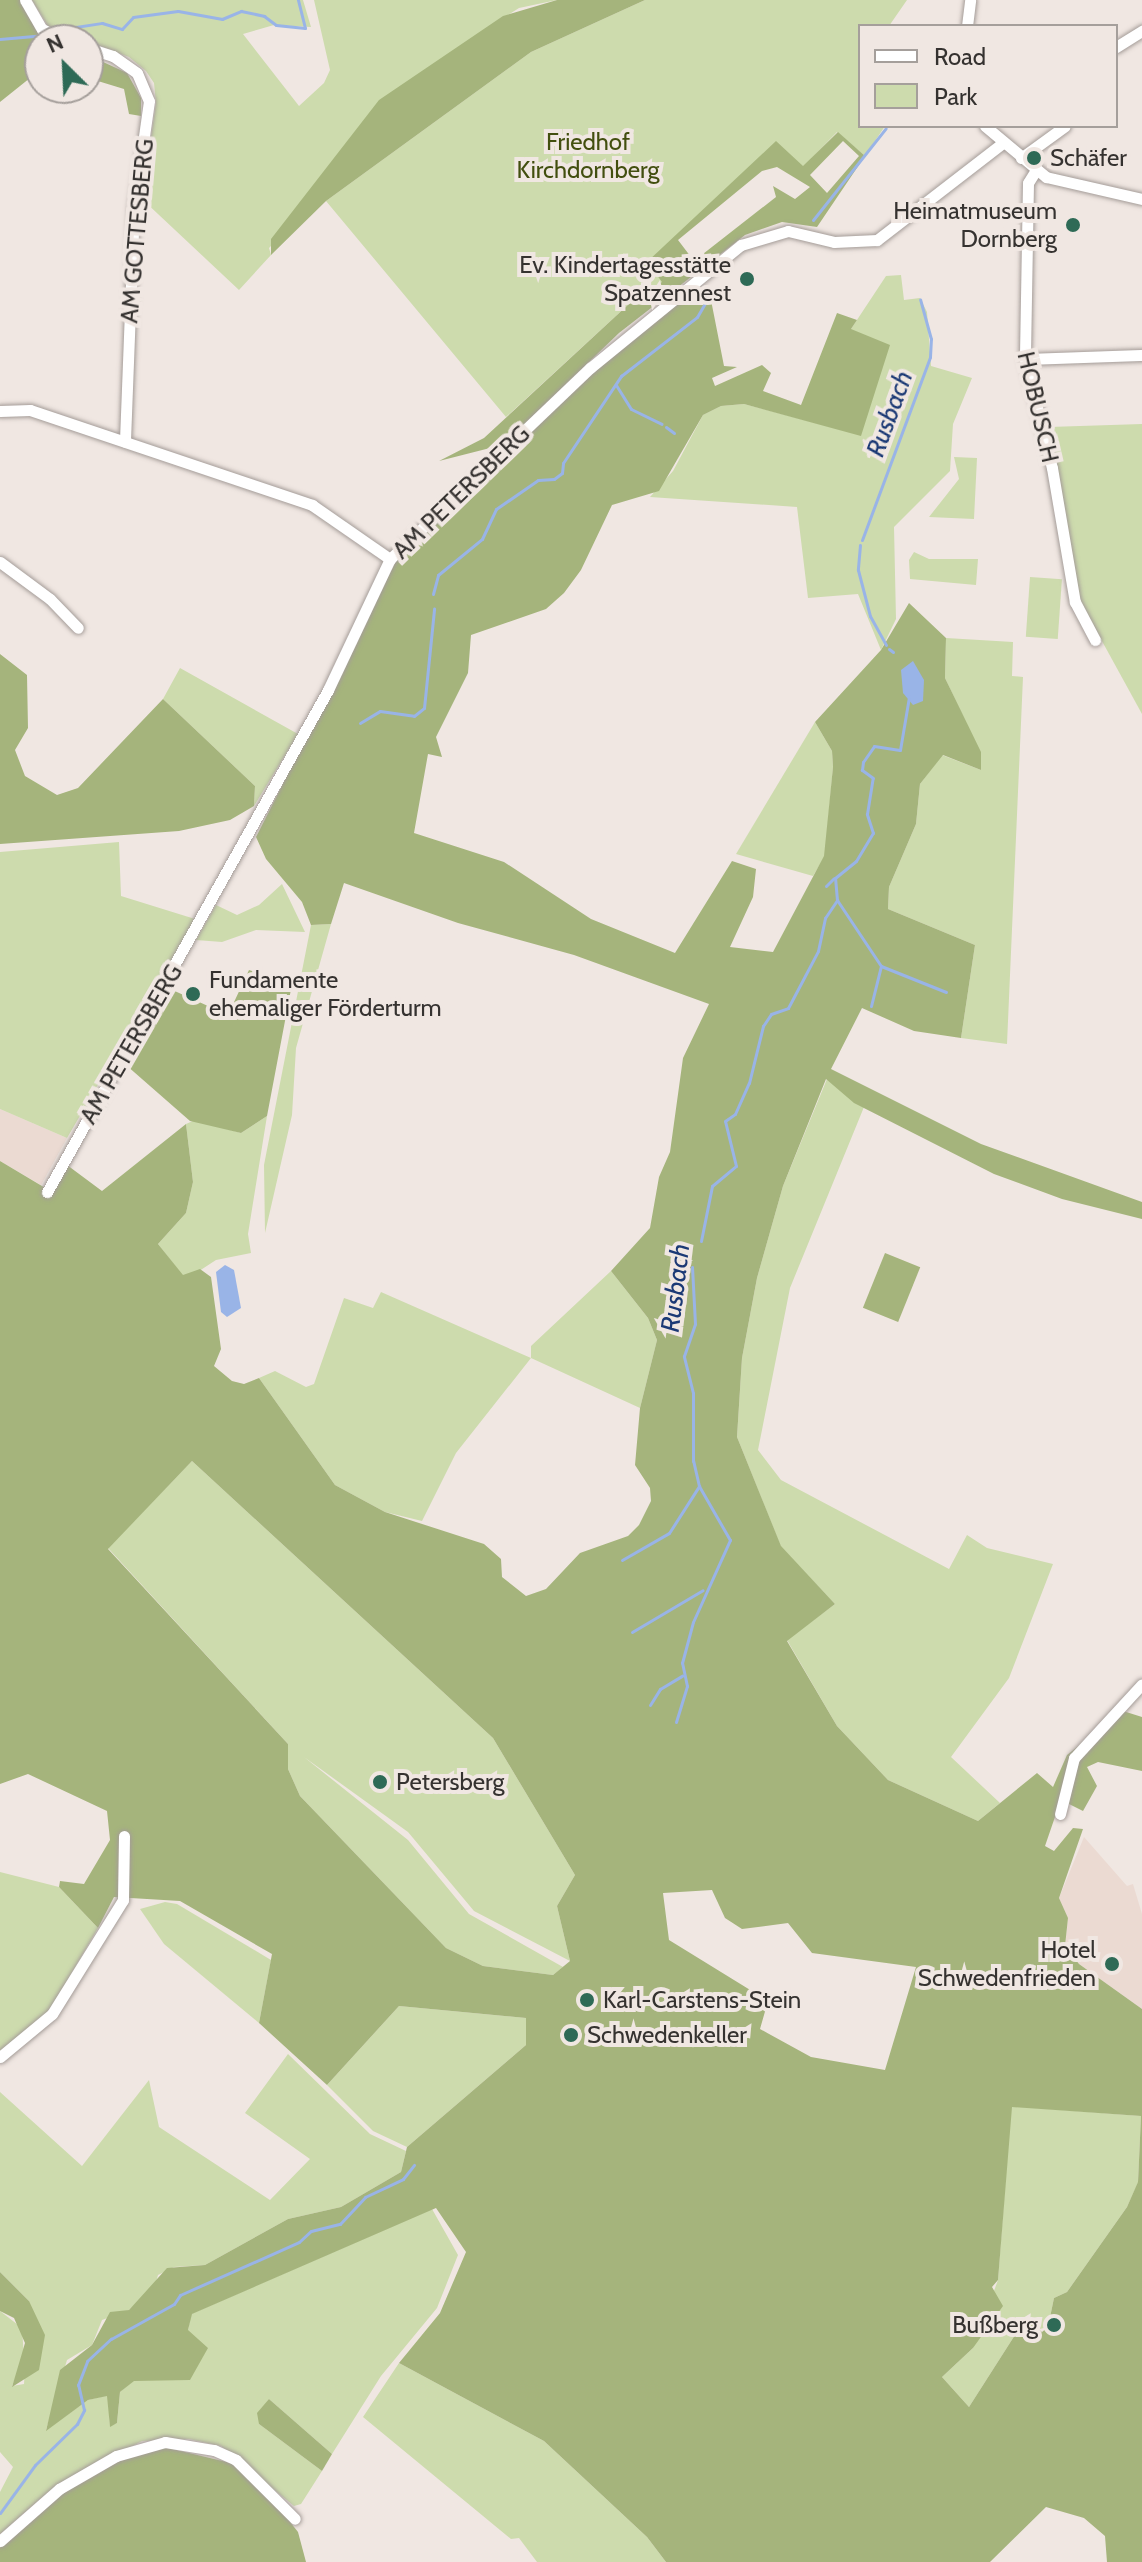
<!DOCTYPE html>
<html>
<head>
<meta charset="utf-8">
<style>
  body { margin:0 }
  #map { position:relative; width:1142px; height:2562px; overflow:hidden; background:#f0e7e2; font-family:Cabin,sans-serif }
  div>[style] { position:absolute }
  .built>* { inset:0; background:#ebdad2 }
  .green>* { inset:0; background:#cddbad; transform-origin:0 0 }
  .forest>* { inset:0; background:#a5b47c; transform-origin:0 0 }
  .water>* { inset:0; background:#99b4e7 }
  .stream>* { height:3px; margin:-1.5px; padding:0 1.5px; transform-origin:1.5px; border-radius:1.5px; background:#99b4e7 }
  .roads { filter:drop-shadow(0 0 2px #a49c98) drop-shadow(0 0 2px #a49c98) }
  .minor>* { height:11px; margin:-5.5px; padding:0 5.5px; transform-origin:5.5px; border-radius:5.5px; background:#fff }
  .dots>* { width:22px; height:22px; translate:-50% -50%; box-sizing:border-box; border:4px solid #f0e7e2; border-radius:50% }
  span { translate:-50% -50%; white-space:nowrap; text-align:center; line-height:1.15; -webkit-text-stroke:8px #f0e7e2; paint-order:stroke }
  .park-label { font-size:24px; color:#424f0f }
  .poi-label { font-size:24px; color:#353230 }
  .left { translate:0 -50%; text-align:left }
  .right { translate:-100% -50%; text-align:right }
  .street-label { font-size:24px; color:#353230 }
  .water-label { font-size:26px; color:#1b3975; font-style:italic }
  .legend { position:absolute; left:858px; top:24px; width:260px; height:104px; box-sizing:border-box; background:#f0e7e2; border:2px solid #a59f9b; margin:0; padding:10px 14px; list-style:none; font-size:24px; color:#353230 }
  .legend li { display:flex; align-items:center; gap:16px; height:40px }
  .legend b { width:40px; border:2px solid #a59f9b }
  .north { position:absolute; left:24px; top:24px; width:80px; height:80px; box-sizing:border-box; background:#f0e7e2; border:2px solid #a59f9b; border-radius:50%; rotate:336deg; font-size:22px; font-weight:700; line-height:32px; text-align:center; color:#353230 }
  .north::after { content:''; display:block; margin:auto; width:28px; height:36px; background:#2e6a56; clip-path:polygon(50% 0,100% 100%,50% 72%,0 100%) }
</style>
</head>
<body>
<div id="map">
  <div class="built">
    <i style="clip-path:polygon(0 1109px,67px 1138px,41px 1185px,0 1161px)"></i>
    <i style="clip-path:polygon(1084px 1837px,1127px 1886px,1133px 1884px,1142px 1914px,1142px 2009px,1079px 1964px,1065px 1946px,1068px 1919px,1059px 1898px)"></i>
  </div>
  <div class="green">
    <i style="clip-path:polygon(32px 0,303px 0,311px 27px,274px 25px,243px 34px,299px 106px,324px 83px,330px 70px,314px 0,557px 0,519px 8px,483px 31px,269px 248px,271px 255px,239px 290px,142px 199px,156px 103px,154px 83px,146px 71px,129px 57px,48px 26px)"></i>
    <i style="clip-path:polygon(645px 0,907px 0,889px 26px,860px 26px,860px 126px,885px 126px,865px 156px,837px 132px,803px 167px,776px 142px,648px 263px,663px 282px,630px 303px,506px 417px,326px 201px,531px 52px)"></i>
    <i style="clip-path:polygon(901px 275px,904px 300px,920px 298px,927px 312px,931px 366px,972px 378px,953px 424px,950px 471px,894px 527px,896px 619px,881px 650px,858px 594px,808px 598px,797px 507px,650px 497px,673px 471px,703px 415px,721px 406px,744px 404px,861px 435px,851px 329px,886px 276px)"></i>
    <i style="clip-path:polygon(1142px 424px,1142px 714px,1080px 601px,1049px 427px)"></i>
    <i style="clip-path:polygon(954px 457px,977px 458px,974px 519px,929px 517px,959px 479px)"></i>
    <i style="clip-path:polygon(914px 552px,929px 559px,978px 559px,976px 585px,910px 579px,909px 560px)"></i>
    <i style="left:1030px;top:577px;width:32px;height:60px;rotate:4deg"></i>
    <i style="clip-path:polygon(946px 638px,1013px 642px,1012px 676px,1023px 677px,1007px 1044px,961px 1038px,975px 945px,888px 909px,889px 887px,916px 824px,920px 784px,942px 755px,981px 770px,980px 752px,945px 678px)"></i>
    <i style="clip-path:polygon(180px 668px,298px 734px,254px 806px,255px 786px,163px 699px)"></i>
    <i style="clip-path:polygon(815px 722px,832px 751px,833px 767px,825px 856px,813px 876px,736px 854px)"></i>
    <i style="clip-path:polygon(119px 842px,121px 896px,195px 919px,67px 1138px,0 1109px,0 852px)"></i>
    <i style="clip-path:polygon(282px 884px,305px 932px,256px 930px,222px 942px,196px 940px,216px 905px,237px 915px,259px 905px)"></i>
    <i style="clip-path:polygon(331px 924px,296px 1048px,292px 1115px,265px 1233px,264px 1165px,311px 925px)"></i>
    <i style="clip-path:polygon(827px 1079px,864px 1107px,790px 1288px,758px 1450px,781px 1480px,949px 1569px,967px 1535px,987px 1548px,1053px 1564px,1009px 1678px,951px 1757px,1000px 1803px,978px 1821px,888px 1780px,837px 1726px,787px 1640px,835px 1604px,781px 1547px,737px 1437px,742px 1358px,757px 1278px,783px 1186px)"></i>
    <i style="clip-path:polygon(267px 1116px,248px 1234px,251px 1253px,216px 1260px,193px 1275px,183px 1276px,158px 1244px,186px 1213px,193px 1182px,186px 1124px,195px 1120px,241px 1133px)"></i>
    <i style="clip-path:polygon(611px 1271px,648px 1318px,657px 1340px,640px 1408px,531px 1358px,456px 1453px,422px 1521px,385px 1512px,335px 1485px,259px 1378px,275px 1371px,306px 1387px,314px 1384px,344px 1298px,373px 1308px,381px 1292px,531px 1358px,531px 1346px)"></i>
    <i style="clip-path:polygon(192px 1461px,493px 1738px,575px 1875px,557px 1906px,570px 1961px,474px 1911px,408px 1832px,304px 1757px,408px 1840px,469px 1914px,563px 1967px,553px 1975px,483px 1966px,446px 1948px,300px 1796px,288px 1769px,288px 1744px,108px 1548px)"></i>
    <i style="clip-path:polygon(0 1872px,59px 1887px,98px 1928px,48px 2013px,0 2052px)"></i>
    <i style="clip-path:polygon(165px 1902px,177px 1904px,271px 1960px,259px 2023px,164px 1944px,140px 1909px)"></i>
    <i style="clip-path:polygon(399px 2006px,526px 2018px,526px 2045px,407px 2147px,373px 2131px,327px 2085px)"></i>
    <i style="clip-path:polygon(288px 2054px,370px 2134px,406px 2151px,401px 2172px,341px 2207px,288px 2219px,205px 2265px,174px 2267px,158px 2275px,155px 2286px,129px 2310px,102px 2320px,92px 2345px,67px 2360px,46px 2430px,88px 2400px,108px 2395px,110px 2426px,117px 2423px,120px 2392px,188px 2330px,191px 2314px,432px 2209px,458px 2255px,437px 2308px,381px 2376px,332px 2454px,269px 2399px,259px 2424px,322px 2471px,301px 2504px,294px 2506px,221px 2446px,189px 2439px,142px 2441px,54px 2487px,0 2534px,0 2492px,13px 2467px,0 2452px,0 2311px,22px 2328px,24px 2358px,12px 2386px,24px 2384px,29px 2301px,0 2272px,0 2092px,82px 2166px,149px 2080px,159px 2127px,270px 2200px,310px 2159px,245px 2113px)"></i>
    <i style="clip-path:polygon(1011px 2106px,1141px 2116px,1138px 2183px,1127px 2207px,1067px 2292px,1054px 2298px,1048px 2327px,1015px 2335px,969px 2407px,942px 2377px,973px 2348px,998px 2280px)"></i>
    <i style="clip-path:polygon(399px 2363px,544px 2441px,647px 2537px,666px 2562px,537px 2562px,519px 2538px,511px 2539px,363px 2417px)"></i>
  </div>
  <div class="forest">
    <i style="clip-path:polygon(0 0,22px 0,36px 30px,51px 40px,40px 40px,40px 70px,0 102px)"></i>
    <i style="clip-path:polygon(557px 0,645px 0,531px 52px,326px 201px,271px 255px,271px 239px,379px 100px,503px 16px)"></i>
    <i style="clip-path:polygon(88px 55px,127px 73px,141px 98px,141px 116px,129px 114px,124px 89px,88px 78px)"></i>
    <i style="clip-path:polygon(evenodd,838px 132px,865px 156px,817px 227px,782px 222px,745px 235px,619px 333px,512px 436px,494px 447px,439px 461px,484px 438px,630px 303px,662px 282px,647px 262px,776px 141px,803px 166px,838px 132px,843px 141px,859px 156px,827px 193px,810px 175px,843px 141px,838px 132px,777px 167px,810px 187px,795px 199px,773px 186px,776px 197px,694px 261px,678px 240px,762px 171px,777px 167px)"></i>
    <i style="clip-path:polygon(evenodd,699px 286px,710px 295px,724px 366px,737px 367px,712px 378px,715px 386px,762px 365px,771px 373px,763px 391px,801px 405px,837px 313px,857px 320px,851px 329px,890px 345px,861px 436px,744px 404px,721px 406px,703px 415px,659px 491px,612px 505px,581px 570px,564px 593px,546px 609px,471px 635px,468px 673px,436px 737px,442px 757px,428px 754px,414px 833px,504px 862px,591px 919px,675px 953px,732px 861px,756px 869px,753px 897px,730px 947px,773px 952px,824px 856px,833px 767px,832px 751px,815px 722px,881px 650px,909px 603px,946px 638px,945px 678px,981px 752px,981px 770px,943px 755px,920px 784px,916px 824px,889px 887px,888px 909px,975px 945px,961px 1038px,914px 1031px,862px 1008px,831px 1069px,981px 1144px,1142px 1202px,1142px 1219px,1062px 1199px,994px 1174px,854px 1103px,826px 1079px,783px 1186px,757px 1278px,742px 1358px,737px 1437px,781px 1546px,835px 1604px,787px 1641px,837px 1726px,888px 1780px,978px 1821px,1037px 1773px,1053px 1787px,1067px 1755px,1123px 1711px,1142px 1717px,1142px 1771px,1098px 1762px,1087px 1767px,1097px 1786px,1083px 1811px,1067px 1803px,1056px 1814px,1045px 1846px,1054px 1851px,1073px 1828px,1083px 1829px,1059px 1898px,1068px 1918px,1065px 1946px,1079px 1964px,1142px 2009px,1142px 2562px,1107px 2562px,1105px 2536px,1084px 2518px,1046px 2507px,990px 2562px,666px 2562px,647px 2537px,544px 2441px,399px 2363px,440px 2313px,466px 2252px,436px 2208px,192px 2314px,188px 2330px,208px 2348px,190px 2380px,134px 2381px,120px 2392px,117px 2423px,110px 2427px,107px 2396px,88px 2400px,46px 2431px,60px 2370px,92px 2345px,110px 2312px,129px 2310px,167px 2268px,205px 2265px,288px 2219px,341px 2207px,401px 2172px,407px 2147px,526px 2045px,526px 2018px,399px 2006px,327px 2085px,259px 2023px,272px 1954px,180px 1901px,114px 1897px,98px 1928px,59px 1887px,60px 1881px,84px 1884px,110px 1840px,107px 1811px,28px 1774px,0 1784px,0 1161px,52px 1192px,67px 1165px,102px 1191px,186px 1124px,193px 1182px,186px 1213px,158px 1244px,183px 1275px,200px 1269px,211px 1277px,221px 1349px,214px 1366px,232px 1381px,244px 1384px,259px 1378px,335px 1485px,385px 1512px,484px 1544px,501px 1559px,502px 1577px,526px 1596px,546px 1589px,580px 1553px,628px 1536px,639px 1525px,651px 1501px,650px 1488px,635px 1465px,640px 1408px,657px 1340px,648px 1318px,611px 1271px,650px 1228px,659px 1177px,670px 1152px,683px 1058px,709px 1004px,574px 955px,458px 923px,344px 883px,331px 924px,311px 925px,302px 902px,266px 859px,256px 837px,398px 557px,636px 333px,699px 286px,192px 1461px,493px 1738px,575px 1875px,557px 1906px,570px 1961px,553px 1975px,483px 1966px,446px 1948px,300px 1796px,288px 1769px,288px 1744px,108px 1549px,192px 1461px,699px 286px,712px 1890px,725px 1918px,742px 1929px,788px 1923px,812px 1953px,916px 1967px,885px 2070px,811px 2057px,760px 2029px,768px 2001px,669px 1940px,663px 1893px,712px 1890px,699px 286px,1012px 2107px,1141px 2116px,1138px 2182px,1127px 2207px,1067px 2292px,1054px 2298px,1048px 2327px,1042px 2332px,1033px 2325px,1015px 2335px,969px 2407px,942px 2377px,973px 2348px,1003px 2306px,992px 2287px,998px 2280px,1012px 2107px)"></i>
    <i style="clip-path:polygon(0 654px,27px 675px,28px 728px,15px 750px,25px 776px,57px 795px,78px 788px,163px 699px,255px 786px,254px 806px,230px 820px,179px 831px,0 844px)"></i>
    <i style="clip-path:polygon(249px 970px,292px 984px,267px 1116px,241px 1133px,190px 1121px,126px 1065px,168px 988px,228px 1015px)"></i>
    <i style="left:885px;top:1253px;width:38px;height:59px;rotate:22deg"></i>
    <i style="clip-path:polygon(0 2272px,29px 2301px,45px 2335px,39px 2370px,12px 2387px,25px 2343px,14px 2318px,0 2311px)"></i>
    <i style="clip-path:polygon(269px 2399px,332px 2454px,322px 2471px,259px 2424px,257px 2413px)"></i>
    <i style="clip-path:polygon(164px 2447px,235px 2464px,267px 2493px,298px 2532px,306px 2562px,0 2562px,0 2548px,28px 2517px,59px 2495px,116px 2459px)"></i>
  </div>
  <div class="water">
    <i style="clip-path:polygon(913px 661px,924px 680px,923px 701px,913px 705px,903px 693px,901px 670px)"></i>
    <i style="clip-path:polygon(225px 1265px,234px 1270px,241px 1308px,227px 1317px,221px 1312px,216px 1272px)"></i>
  </div>
  <div class="stream">
    <i style="left:56px;top:30px;width:47px;rotate:-8.7deg"></i>
    <i style="left:102px;top:23px;width:21px;rotate:17deg"></i>
    <i style="left:122px;top:29px;width:16px;rotate:-47deg"></i>
    <i style="left:133px;top:17px;width:45px;rotate:-7.6deg"></i>
    <i style="left:178px;top:11px;width:45px;rotate:10.3deg"></i>
    <i style="left:222px;top:19px;width:21px;rotate:-23deg"></i>
    <i style="left:241px;top:11px;width:24px;rotate:12deg"></i>
    <i style="left:264px;top:16px;width:15px;rotate:37deg"></i>
    <i style="left:276px;top:25px;width:29px;rotate:6deg"></i>
    <i style="left:305px;top:28px;width:29px;rotate:-104deg"></i>
    <i style="left:0;top:39px;width:45px;rotate:-5.1deg"></i>
    <i style="left:813px;top:220px;width:117px;rotate:-51.6deg"></i>
    <i style="left:616px;top:385px;width:28px;rotate:58deg"></i>
    <i style="left:631px;top:409px;width:34px;rotate:26deg"></i>
    <i style="left:666px;top:427px;width:10px;rotate:37deg"></i>
    <i style="left:862px;top:540px;width:195px;rotate:-69.6deg"></i>
    <i style="left:930px;top:357px;width:18px;rotate:-87deg"></i>
    <i style="left:931px;top:339px;width:41px;rotate:-105.4deg"></i>
    <i style="left:860px;top:545px;width:25px;rotate:95deg"></i>
    <i style="left:858px;top:570px;width:48px;rotate:75.4deg"></i>
    <i style="left:870px;top:616px;width:33px;rotate:61deg"></i>
    <i style="left:433px;top:594px;width:20px;rotate:-75deg"></i>
    <i style="left:438px;top:575px;width:57px;rotate:-39.3deg"></i>
    <i style="left:482px;top:539px;width:33px;rotate:-65deg"></i>
    <i style="left:496px;top:509px;width:51px;rotate:-34.6deg"></i>
    <i style="left:538px;top:480px;width:16px;rotate:-4deg"></i>
    <i style="left:554px;top:479px;width:10px;rotate:-37deg"></i>
    <i style="left:562px;top:473px;width:10px;rotate:-84deg"></i>
    <i style="left:563px;top:463px;width:105px;rotate:-56.3deg"></i>
    <i style="left:621px;top:376px;width:96px;rotate:-37.8deg"></i>
    <i style="left:697px;top:317px;width:20px;rotate:-60deg"></i>
    <i style="left:889px;top:649px;width:5px;rotate:37deg"></i>
    <i style="left:360px;top:723px;width:23px;rotate:-31deg"></i>
    <i style="left:380px;top:711px;width:34px;rotate:8deg"></i>
    <i style="left:414px;top:716px;width:13px;rotate:-39deg"></i>
    <i style="left:424px;top:708px;width:100px;rotate:-84.2deg"></i>
    <i style="left:826px;top:886px;width:11px;rotate:-45deg"></i>
    <i style="left:837px;top:900px;width:79px;rotate:56.3deg"></i>
    <i style="left:881px;top:966px;width:70px;rotate:21.8deg"></i>
    <i style="left:871px;top:1006px;width:41px;rotate:-76deg"></i>
    <i style="left:701px;top:1241px;width:56px;rotate:-78.7deg"></i>
    <i style="left:712px;top:1186px;width:31px;rotate:-40deg"></i>
    <i style="left:736px;top:1166px;width:46px;rotate:-103.7deg"></i>
    <i style="left:725px;top:1121px;width:12px;rotate:-35deg"></i>
    <i style="left:735px;top:1114px;width:34px;rotate:-66deg"></i>
    <i style="left:749px;top:1083px;width:59px;rotate:-76.2deg"></i>
    <i style="left:763px;top:1026px;width:14px;rotate:-56deg"></i>
    <i style="left:771px;top:1014px;width:18px;rotate:-19deg"></i>
    <i style="left:788px;top:1008px;width:64px;rotate:-62.2deg"></i>
    <i style="left:818px;top:951px;width:34px;rotate:-78deg"></i>
    <i style="left:825px;top:918px;width:22px;rotate:-56deg"></i>
    <i style="left:837px;top:900px;width:22px;rotate:-95deg"></i>
    <i style="left:835px;top:878px;width:27px;rotate:-39deg"></i>
    <i style="left:856px;top:861px;width:33px;rotate:-59deg"></i>
    <i style="left:873px;top:833px;width:20px;rotate:-108deg"></i>
    <i style="left:867px;top:814px;width:36px;rotate:-81deg"></i>
    <i style="left:873px;top:778px;width:14px;rotate:-144deg"></i>
    <i style="left:862px;top:770px;width:8px;rotate:-83deg"></i>
    <i style="left:863px;top:762px;width:19px;rotate:-55deg"></i>
    <i style="left:874px;top:746px;width:26px;rotate:9deg"></i>
    <i style="left:900px;top:750px;width:54px;rotate:-80.4deg"></i>
    <i style="left:622px;top:1560px;width:54px;rotate:-29.9deg"></i>
    <i style="left:669px;top:1533px;width:56px;rotate:-57.4deg"></i>
    <i style="left:632px;top:1632px;width:82px;rotate:-30.6deg"></i>
    <i style="left:650px;top:1705px;width:19px;rotate:-58deg"></i>
    <i style="left:660px;top:1689px;width:26px;rotate:-31deg"></i>
    <i style="left:676px;top:1722px;width:38px;rotate:-73deg"></i>
    <i style="left:687px;top:1686px;width:24px;rotate:-102deg"></i>
    <i style="left:682px;top:1663px;width:42px;rotate:-75deg"></i>
    <i style="left:693px;top:1622px;width:90px;rotate:-65.7deg"></i>
    <i style="left:730px;top:1540px;width:62px;rotate:-119.9deg"></i>
    <i style="left:699px;top:1486px;width:26px;rotate:-103deg"></i>
    <i style="left:693px;top:1461px;width:68px;rotate:-90deg"></i>
    <i style="left:693px;top:1393px;width:38px;rotate:-104deg"></i>
    <i style="left:684px;top:1356px;width:34px;rotate:-71deg"></i>
    <i style="left:695px;top:1324px;width:57px;rotate:-93deg"></i>
    <i style="left:0;top:2513px;width:59px;rotate:-53.9deg"></i>
    <i style="left:35px;top:2465px;width:59px;rotate:-44.3deg"></i>
    <i style="left:77px;top:2424px;width:16px;rotate:-63deg"></i>
    <i style="left:84px;top:2410px;width:26px;rotate:-103deg"></i>
    <i style="left:78px;top:2385px;width:26px;rotate:-69deg"></i>
    <i style="left:87px;top:2361px;width:33px;rotate:-43deg"></i>
    <i style="left:111px;top:2339px;width:72px;rotate:-29.1deg"></i>
    <i style="left:174px;top:2304px;width:11px;rotate:-56deg"></i>
    <i style="left:180px;top:2295px;width:130px;rotate:-24deg"></i>
    <i style="left:299px;top:2242px;width:16px;rotate:-43deg"></i>
    <i style="left:311px;top:2231px;width:30px;rotate:-14deg"></i>
    <i style="left:340px;top:2224px;width:37px;rotate:-47deg"></i>
    <i style="left:365px;top:2197px;width:42px;rotate:-25.3deg"></i>
    <i style="left:403px;top:2179px;width:18px;rotate:-52deg"></i>
  </div>
  <div class="roads">
    <div class="minor">
      <i style="left:25px;top:0;width:34px;rotate:60deg"></i>
      <i style="left:42px;top:29px;width:25px;rotate:27deg"></i>
      <i style="left:967px;top:26px;width:26px;rotate:-83deg"></i>
      <i style="left:1116px;top:47px;width:31px;rotate:-32deg"></i>
      <i style="left:88px;top:48px;width:26px;rotate:18deg"></i>
      <i style="left:113px;top:56px;width:29px;rotate:35deg"></i>
      <i style="left:137px;top:73px;width:30px;rotate:67deg"></i>
      <i style="left:149px;top:101px;width:106px;rotate:98.1deg"></i>
      <i style="left:134px;top:206px;width:236px;rotate:92.2deg"></i>
      <i style="left:985px;top:126px;width:80px;rotate:39.9deg"></i>
      <i style="left:1046px;top:177px;width:98px;rotate:12.9deg"></i>
      <i style="left:1021px;top:158px;width:54px;rotate:-36deg"></i>
      <i style="left:1036px;top:170px;width:15px;rotate:122deg"></i>
      <i style="left:1028px;top:183px;width:176px;rotate:91deg"></i>
      <i style="left:1025px;top:359px;width:112px;rotate:76.1deg"></i>
      <i style="left:1052px;top:468px;width:136px;rotate:80.3deg"></i>
      <i style="left:1075px;top:602px;width:43px;rotate:62.2deg"></i>
      <i style="left:1025px;top:359px;width:117px;rotate:-2deg"></i>
      <i style="left:0;top:411px;width:30px;rotate:-2deg"></i>
      <i style="left:30px;top:410px;width:298px;rotate:18.6deg"></i>
      <i style="left:312px;top:505px;width:95px;rotate:34.7deg"></i>
      <i style="left:0;top:562px;width:62px;rotate:36.5deg"></i>
      <i style="left:50px;top:599px;width:40px;rotate:46deg"></i>
      <i style="left:47px;top:1192px;width:575px;rotate:-60.76deg"></i>
      <i style="left:328px;top:690px;width:145px;rotate:-64.7deg"></i>
      <i style="left:390px;top:559px;width:277px;rotate:-43.7deg"></i>
      <i style="left:590px;top:368px;width:195px;rotate:-39.2deg"></i>
      <i style="left:741px;top:245px;width:49px;rotate:-16.6deg"></i>
      <i style="left:788px;top:231px;width:47px;rotate:13.4deg"></i>
      <i style="left:834px;top:242px;width:43px;rotate:-2.7deg"></i>
      <i style="left:877px;top:240px;width:160px;rotate:-37.7deg"></i>
      <i style="left:1060px;top:1814px;width:58px;rotate:-76deg"></i>
      <i style="left:1074px;top:1758px;width:100px;rotate:-47.4deg"></i>
      <i style="left:0;top:2057px;width:67px;rotate:-39.6deg"></i>
      <i style="left:52px;top:2014px;width:134px;rotate:-58.1deg"></i>
      <i style="left:123px;top:1900px;width:64px;rotate:-89.1deg"></i>
      <i style="left:0;top:2541px;width:79px;rotate:-41.4deg"></i>
      <i style="left:59px;top:2489px;width:66px;rotate:-30.1deg"></i>
      <i style="left:116px;top:2456px;width:51px;rotate:-15.9deg"></i>
      <i style="left:165px;top:2442px;width:50px;rotate:9.3deg"></i>
      <i style="left:214px;top:2450px;width:24px;rotate:24deg"></i>
      <i style="left:236px;top:2460px;width:83px;rotate:45deg"></i>
    </div>
  </div>
  <div class="dots">
    <i style="left:1034px;top:158px;background:#2e6a56"></i>
    <i style="left:1073px;top:225px;background:#2e6a56"></i>
    <i style="left:747px;top:279px;background:#2e6a56"></i>
    <i style="left:193px;top:994px;background:#2e6a56"></i>
    <i style="left:380px;top:1782px;background:#2e6a56"></i>
    <i style="left:1112px;top:1964px;background:#2e6a56"></i>
    <i style="left:587px;top:2000px;background:#2e6a56"></i>
    <i style="left:571px;top:2035px;background:#2e6a56"></i>
    <i style="left:1054px;top:2325px;background:#2e6a56"></i>
  </div>
  <div class="park-label">
    <span style="left:588px;top:156px">Friedhof<br>Kirchdornberg</span>
  </div>
  <div class="poi-label">
    <span class="left" style="left:1050px;top:158px">Schäfer</span>
    <span class="right" style="left:1057px;top:225px">Heimatmuseum<br>Dornberg</span>
    <span class="right" style="left:731px;top:279px">Ev. Kindertagesstätte<br>Spatzennest</span>
    <span class="left" style="left:209px;top:994px">Fundamente<br>ehemaliger Förderturm</span>
    <span class="left" style="left:396px;top:1782px">Petersberg</span>
    <span class="right" style="left:1096px;top:1964px">Hotel<br>Schwedenfrieden</span>
    <span class="left" style="left:603px;top:2000px">Karl-Carstens-Stein</span>
    <span class="left" style="left:587px;top:2035px">Schwedenkeller</span>
    <span class="right" style="left:1038px;top:2325px">Bußberg</span>
  </div>
  <div class="street-label">
    <span style="left:137px;top:231px;rotate:-85deg">AM GOTTESBERG</span>
    <span style="left:1038px;top:407px;rotate:77deg">HOBUSCH</span>
    <span style="left:461px;top:492px;rotate:-44deg">AM PETERSBERG</span>
    <span style="left:131px;top:1044px;rotate:-60deg">AM PETERSBERG</span>
  </div>
  <div class="water-label">
    <span style="left:890px;top:414px;rotate:-70deg">Rusbach</span>
    <span style="left:676px;top:1288px;rotate:-83deg">Rusbach</span>
  </div>
  <ul class="legend">
  <li><b style="height:10px;background:#fff"></b>Road</li>
  <li><b style="height:22px;background:#cddbad"></b>Park</li>
  </ul>
  <div class="north">N</div>
</div>
</body>
</html>
